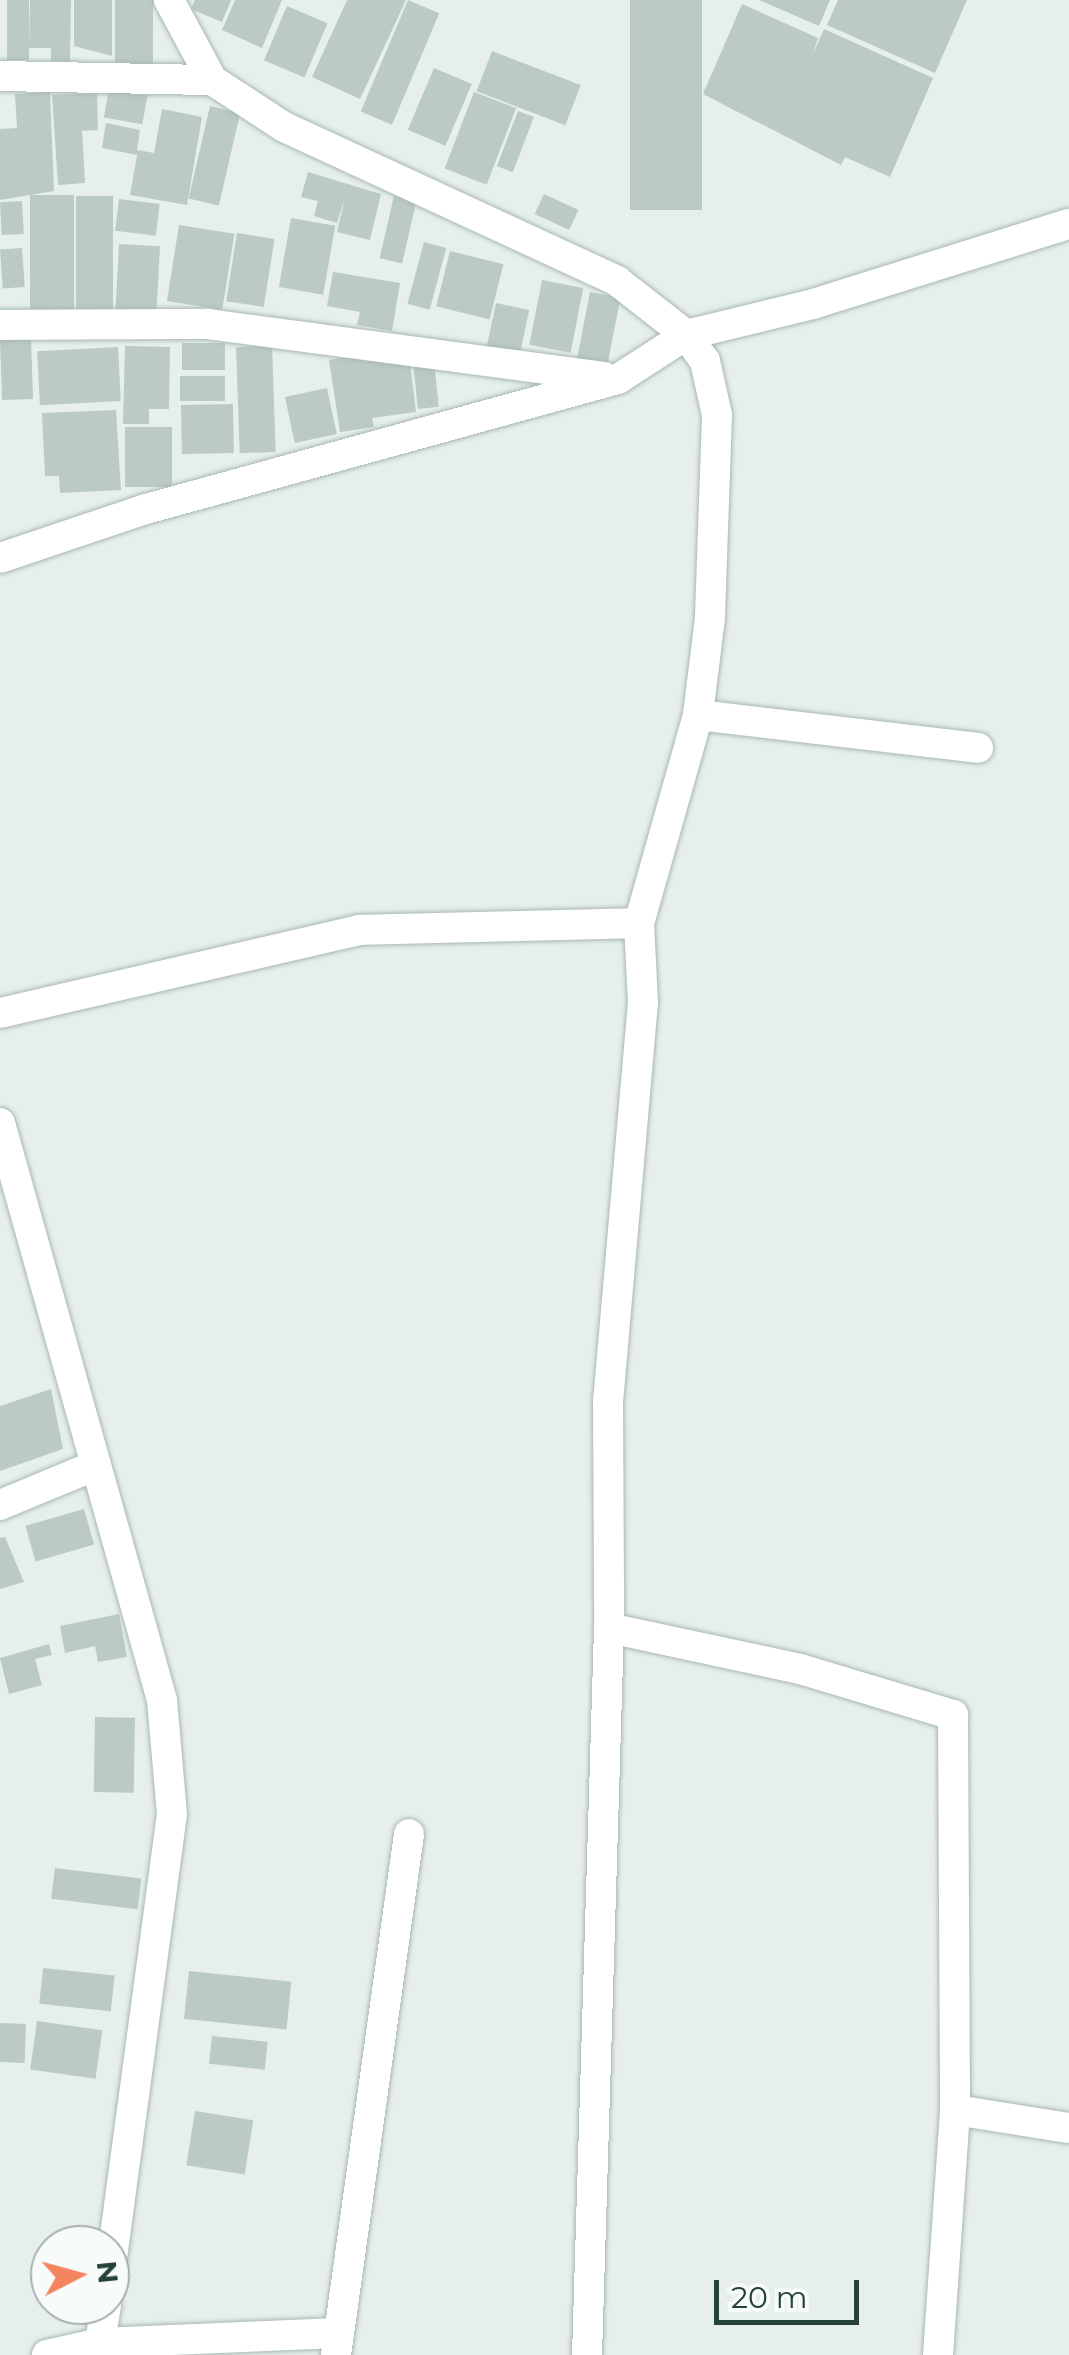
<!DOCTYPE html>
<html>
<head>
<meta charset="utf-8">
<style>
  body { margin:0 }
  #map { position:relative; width:1069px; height:2355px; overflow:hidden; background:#e6efeb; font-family:Montserrat,sans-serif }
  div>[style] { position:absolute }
  .building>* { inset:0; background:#bbcac4; transform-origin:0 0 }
  .roads { filter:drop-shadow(0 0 2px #a8b8b2) drop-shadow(0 0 2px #a8b8b2) }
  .minor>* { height:30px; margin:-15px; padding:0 15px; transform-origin:15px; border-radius:15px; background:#fff }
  span { translate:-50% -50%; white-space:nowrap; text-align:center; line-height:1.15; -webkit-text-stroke:8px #f7fbf9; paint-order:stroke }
  .north { position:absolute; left:30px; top:2225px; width:100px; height:100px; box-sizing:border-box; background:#f7fbf9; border:2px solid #a3b1ad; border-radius:50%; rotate:84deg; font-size:28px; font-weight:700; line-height:40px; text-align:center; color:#24423a }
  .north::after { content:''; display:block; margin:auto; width:35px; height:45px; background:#f4845f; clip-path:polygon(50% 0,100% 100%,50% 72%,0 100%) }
  .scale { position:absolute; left:714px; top:2280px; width:145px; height:45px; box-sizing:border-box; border:5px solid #24423a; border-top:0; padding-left:12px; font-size:30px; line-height:35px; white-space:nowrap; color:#24423a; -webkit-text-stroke:8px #f7fbf9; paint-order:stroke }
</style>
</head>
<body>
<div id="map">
  <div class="building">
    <i style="left:7px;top:0;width:22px;height:60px"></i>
    <i style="clip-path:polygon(30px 0,71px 0,70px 62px,51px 61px,51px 48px,29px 48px)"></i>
    <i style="clip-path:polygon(74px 0,112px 0,112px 56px,74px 46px)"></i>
    <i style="left:115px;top:0;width:38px;height:64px"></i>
    <i style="clip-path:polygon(195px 0,231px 0,222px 22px,191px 9px)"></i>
    <i style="clip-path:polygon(235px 0,282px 0,262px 48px,222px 30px)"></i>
    <i style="clip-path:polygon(347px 0,406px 0,360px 99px,312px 77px)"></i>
    <i style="left:408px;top:0;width:34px;height:121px;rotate:23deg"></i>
    <i style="left:630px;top:0;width:72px;height:210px"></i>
    <i style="clip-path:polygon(759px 0,830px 0,819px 26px)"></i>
    <i style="clip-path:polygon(838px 0,967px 0,935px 73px,827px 25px)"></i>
    <i style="clip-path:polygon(742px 4px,818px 38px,812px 56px,824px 29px,933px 78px,890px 177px,845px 157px,841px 165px,703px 94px)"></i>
    <i style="left:287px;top:6px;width:44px;height:59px;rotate:23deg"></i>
    <i style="left:492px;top:51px;width:95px;height:43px;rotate:21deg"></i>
    <i style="left:434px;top:68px;width:41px;height:67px;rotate:23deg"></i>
    <i style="left:109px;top:89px;width:39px;height:29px;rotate:10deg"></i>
    <i style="clip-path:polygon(50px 92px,54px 191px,0 200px,0 129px,17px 128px,15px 94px)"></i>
    <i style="left:474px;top:92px;width:45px;height:82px;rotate:21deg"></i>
    <i style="clip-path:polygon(97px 93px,98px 130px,82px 131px,85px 183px,58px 185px,52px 95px)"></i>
    <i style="left:210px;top:106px;width:31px;height:95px;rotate:13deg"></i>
    <i style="clip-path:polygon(162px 109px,202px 117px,187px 205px,130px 195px,137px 155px,102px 148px,106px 123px,140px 130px,137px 150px,154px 153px)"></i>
    <i style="left:518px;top:111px;width:17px;height:59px;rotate:21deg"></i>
    <i style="clip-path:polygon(308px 172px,381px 194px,370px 240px,337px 232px,345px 197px,337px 223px,314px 216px,318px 201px,301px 197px)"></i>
    <i style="left:544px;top:194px;width:38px;height:22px;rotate:25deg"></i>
    <i style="left:30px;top:195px;width:44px;height:114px"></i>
    <i style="left:76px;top:196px;width:37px;height:113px"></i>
    <i style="left:394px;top:196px;width:23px;height:64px;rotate:13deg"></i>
    <i style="left:119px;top:199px;width:41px;height:32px;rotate:7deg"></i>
    <i style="left:22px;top:201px;width:33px;height:22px;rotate:87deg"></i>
    <i style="left:291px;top:218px;width:45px;height:70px;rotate:10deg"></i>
    <i style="left:179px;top:225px;width:56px;height:77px;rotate:9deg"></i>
    <i style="left:237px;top:233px;width:38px;height:69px;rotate:9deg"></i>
    <i style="left:424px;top:242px;width:23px;height:64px;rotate:15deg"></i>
    <i style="left:119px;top:244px;width:41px;height:68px;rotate:3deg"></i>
    <i style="left:22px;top:248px;width:39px;height:22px;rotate:86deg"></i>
    <i style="left:450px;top:251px;width:55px;height:57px;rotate:14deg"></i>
    <i style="clip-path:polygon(333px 272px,400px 283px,392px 331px,357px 325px,360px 312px,327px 306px)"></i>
    <i style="left:542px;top:280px;width:42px;height:66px;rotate:11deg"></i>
    <i style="left:590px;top:292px;width:31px;height:72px;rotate:11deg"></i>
    <i style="left:496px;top:303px;width:34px;height:44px;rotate:12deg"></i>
    <i style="left:31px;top:339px;width:60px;height:31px;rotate:88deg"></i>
    <i style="left:225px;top:343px;width:27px;height:43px;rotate:90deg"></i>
    <i style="clip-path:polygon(125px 346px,170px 347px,169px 409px,149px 409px,149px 424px,123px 424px)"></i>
    <i style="left:272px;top:346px;width:106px;height:36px;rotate:88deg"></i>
    <i style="left:118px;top:347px;width:54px;height:81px;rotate:87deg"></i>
    <i style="clip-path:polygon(363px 355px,364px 361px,409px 355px,416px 412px,372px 418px,374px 427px,340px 432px,329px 360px)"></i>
    <i style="left:434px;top:361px;width:46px;height:21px;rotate:84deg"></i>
    <i style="left:180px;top:376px;width:45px;height:25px"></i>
    <i style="left:327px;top:388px;width:47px;height:43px;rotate:78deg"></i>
    <i style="left:233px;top:404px;width:49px;height:52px;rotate:89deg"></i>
    <i style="clip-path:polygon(116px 410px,121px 490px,60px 493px,59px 476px,45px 476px,42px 413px)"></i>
    <i style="left:125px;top:427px;width:47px;height:60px"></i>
    <i style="clip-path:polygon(51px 1389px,63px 1449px,0 1471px,0 1406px)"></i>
    <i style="left:84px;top:1509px;width:37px;height:61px;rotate:74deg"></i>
    <i style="clip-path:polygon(5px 1537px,24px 1582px,0 1589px,0 1538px)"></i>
    <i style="clip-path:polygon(119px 1614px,127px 1657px,98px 1662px,95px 1646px,65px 1653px,60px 1626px)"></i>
    <i style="clip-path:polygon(49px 1644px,52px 1655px,35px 1659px,42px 1685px,9px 1694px,0 1658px)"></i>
    <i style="left:95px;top:1717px;width:40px;height:75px;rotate:1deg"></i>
    <i style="left:55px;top:1868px;width:87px;height:31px;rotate:7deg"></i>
    <i style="left:43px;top:1968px;width:72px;height:36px;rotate:6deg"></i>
    <i style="left:189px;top:1971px;width:103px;height:48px;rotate:6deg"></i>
    <i style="left:37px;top:2021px;width:66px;height:49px;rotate:8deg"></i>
    <i style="left:0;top:2023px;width:26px;height:39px;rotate:2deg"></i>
    <i style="left:212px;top:2036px;width:56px;height:28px;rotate:6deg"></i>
    <i style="left:195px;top:2111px;width:59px;height:55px;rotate:9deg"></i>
  </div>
  <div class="roads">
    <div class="minor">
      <i style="left:169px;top:0;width:91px;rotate:61.7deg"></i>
      <i style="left:212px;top:80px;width:86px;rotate:33.1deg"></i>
      <i style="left:284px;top:127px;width:367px;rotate:24.8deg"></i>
      <i style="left:617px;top:281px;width:88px;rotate:38deg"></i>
      <i style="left:686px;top:335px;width:32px;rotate:54deg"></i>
      <i style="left:705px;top:361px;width:55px;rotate:77.5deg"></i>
      <i style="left:717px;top:415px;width:203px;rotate:92deg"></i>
      <i style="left:710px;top:618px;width:98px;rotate:97.1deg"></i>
      <i style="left:698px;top:715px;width:216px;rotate:105.8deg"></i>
      <i style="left:639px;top:923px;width:79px;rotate:87.1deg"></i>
      <i style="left:643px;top:1002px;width:399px;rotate:95deg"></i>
      <i style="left:608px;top:1399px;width:229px;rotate:89.7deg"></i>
      <i style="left:609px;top:1628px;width:727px;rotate:91.73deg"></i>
      <i style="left:0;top:76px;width:212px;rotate:1.1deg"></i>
      <i style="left:0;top:325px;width:208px;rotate:-0.3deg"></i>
      <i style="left:208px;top:324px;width:399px;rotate:7.6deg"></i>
      <i style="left:0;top:558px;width:154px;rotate:-18.6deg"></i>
      <i style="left:146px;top:509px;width:490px;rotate:-15.4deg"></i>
      <i style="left:618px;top:379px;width:81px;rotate:-32.9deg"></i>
      <i style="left:686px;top:335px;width:131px;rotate:-13.7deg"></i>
      <i style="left:813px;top:304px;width:268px;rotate:-17.4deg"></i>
      <i style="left:698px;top:715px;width:282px;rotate:6.7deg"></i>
      <i style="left:0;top:1013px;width:368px;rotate:-13deg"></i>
      <i style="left:359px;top:930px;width:280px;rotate:-1.4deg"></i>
      <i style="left:0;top:1123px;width:599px;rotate:74.32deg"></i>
      <i style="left:162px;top:1700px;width:114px;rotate:85deg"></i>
      <i style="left:172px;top:1814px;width:462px;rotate:97.7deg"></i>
      <i style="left:0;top:1505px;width:104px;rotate:-22.6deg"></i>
      <i style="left:609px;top:1628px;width:195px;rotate:12.1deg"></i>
      <i style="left:800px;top:1669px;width:160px;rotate:16.7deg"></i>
      <i style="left:953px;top:1715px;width:395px;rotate:89.7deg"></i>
      <i style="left:47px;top:2355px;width:54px;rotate:-12.8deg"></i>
      <i style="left:100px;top:2343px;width:238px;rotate:-2.4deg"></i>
      <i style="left:98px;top:2355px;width:51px;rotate:-80.9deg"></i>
      <i style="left:336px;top:2355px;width:526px;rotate:-82.02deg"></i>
      <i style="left:938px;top:2355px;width:246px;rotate:-86deg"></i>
      <i style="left:955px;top:2110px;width:115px;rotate:9deg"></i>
    </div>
  </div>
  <div class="north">N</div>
  <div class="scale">20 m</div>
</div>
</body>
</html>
